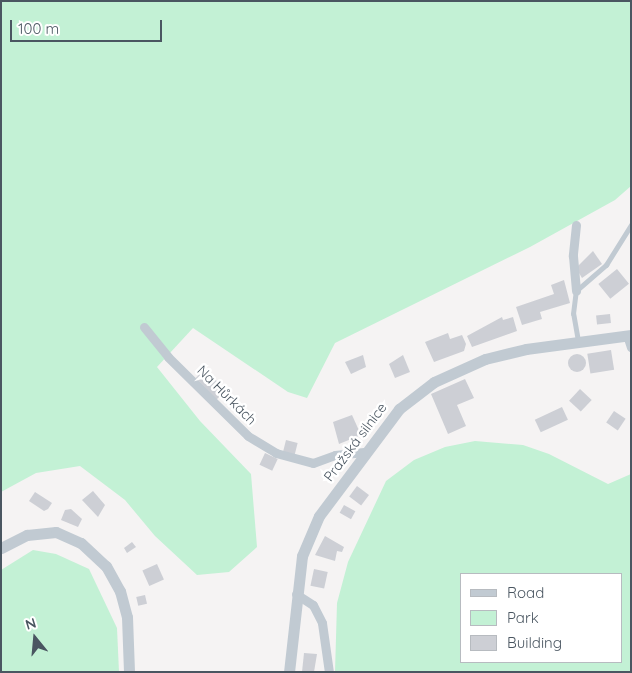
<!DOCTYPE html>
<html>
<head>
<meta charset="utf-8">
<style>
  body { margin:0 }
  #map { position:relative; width:632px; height:673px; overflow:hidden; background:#f5f3f3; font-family:Quicksand,sans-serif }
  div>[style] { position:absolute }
  .green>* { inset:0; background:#c3f1d5 }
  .building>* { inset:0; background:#cdcfd5; transform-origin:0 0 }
  .round { border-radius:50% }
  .service>* { height:4.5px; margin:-2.25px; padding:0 2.25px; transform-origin:2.25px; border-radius:2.25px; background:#c1cad2 }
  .minor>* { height:9px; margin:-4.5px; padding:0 4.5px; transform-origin:4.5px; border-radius:4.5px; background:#c1cad2 }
  .tertiary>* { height:11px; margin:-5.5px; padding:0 5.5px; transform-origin:5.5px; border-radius:5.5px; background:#c1cad2 }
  span { translate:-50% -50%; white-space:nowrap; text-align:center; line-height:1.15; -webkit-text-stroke:5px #fff; paint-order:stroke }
  .street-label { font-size:14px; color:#4a5661 }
  .frame { position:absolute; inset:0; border:2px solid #4a5661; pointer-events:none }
  .legend { position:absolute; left:460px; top:573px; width:162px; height:90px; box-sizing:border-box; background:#fff; border:1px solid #b7bbc0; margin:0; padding:6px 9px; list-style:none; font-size:15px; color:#4a5661 }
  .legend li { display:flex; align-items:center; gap:10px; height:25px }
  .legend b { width:25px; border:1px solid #b7bbc0 }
  .north { position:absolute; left:10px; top:613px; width:50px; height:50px; -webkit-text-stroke:4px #fff; paint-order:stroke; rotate:343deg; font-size:14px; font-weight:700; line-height:20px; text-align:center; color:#4a5661 }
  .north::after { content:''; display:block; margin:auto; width:18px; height:22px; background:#4a5661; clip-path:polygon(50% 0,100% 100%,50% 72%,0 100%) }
  .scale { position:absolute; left:10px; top:20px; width:152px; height:22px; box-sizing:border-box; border:2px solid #4a5661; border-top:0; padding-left:6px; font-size:15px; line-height:18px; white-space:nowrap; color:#4a5661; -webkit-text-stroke:4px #fff; paint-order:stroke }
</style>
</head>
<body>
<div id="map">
  <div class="green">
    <i style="clip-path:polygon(1px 1px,631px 1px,631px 186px,615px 200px,530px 247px,335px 343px,307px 398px,288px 392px,193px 328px,157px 367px,200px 421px,251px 474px,257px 547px,229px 572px,197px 575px,155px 536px,125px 500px,80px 466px,36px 473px,1px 492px)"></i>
    <i style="clip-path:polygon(evenodd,475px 441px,523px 445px,549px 454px,608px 484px,631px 474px,631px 672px,335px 672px,337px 603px,348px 562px,386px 481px,414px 460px,445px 447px,475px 441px,461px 574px,621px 574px,621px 662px,461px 662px,461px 574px)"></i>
    <i style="clip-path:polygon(33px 550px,56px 554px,89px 569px,117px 628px,119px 672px,1px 672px,1px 570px)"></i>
  </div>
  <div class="building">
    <i style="clip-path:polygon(593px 251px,602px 264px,582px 278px,576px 268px)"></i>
    <i style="left:617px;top:269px;width:19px;height:24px;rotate:51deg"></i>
    <i style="clip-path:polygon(564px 280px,570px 303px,540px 312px,542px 319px,522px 325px,516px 307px,554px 294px,551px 285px)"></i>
    <i style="left:610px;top:314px;width:9px;height:14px;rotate:84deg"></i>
    <i style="clip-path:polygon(502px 317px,503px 320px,513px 317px,517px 331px,472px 347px,467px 336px)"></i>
    <i style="clip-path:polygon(448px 333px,450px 339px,462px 335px,466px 344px,464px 351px,434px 362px,425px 342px)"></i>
    <i style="left:611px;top:350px;width:20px;height:24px;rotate:81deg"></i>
    <i class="round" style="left:568px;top:354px;width:18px;height:18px"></i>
    <i style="clip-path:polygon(363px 355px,366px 367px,351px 374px,345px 362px)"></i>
    <i style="clip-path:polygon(403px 355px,410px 372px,395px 378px,389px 364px)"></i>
    <i style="left:205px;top:369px;width:30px;height:13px;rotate:46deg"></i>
    <i style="clip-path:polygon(465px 379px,474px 398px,457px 405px,466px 426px,448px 434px,431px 394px)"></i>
    <i style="left:580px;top:389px;width:16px;height:16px;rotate:43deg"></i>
    <i style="left:562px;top:407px;width:14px;height:30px;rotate:65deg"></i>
    <i style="left:614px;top:411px;width:14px;height:14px;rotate:34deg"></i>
    <i style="clip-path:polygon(352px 415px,361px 435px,339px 444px,333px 422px)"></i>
    <i style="left:286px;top:440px;width:12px;height:12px;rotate:14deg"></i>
    <i style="left:265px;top:453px;width:14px;height:13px;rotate:25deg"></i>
    <i style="left:357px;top:486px;width:15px;height:13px;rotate:37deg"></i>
    <i style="clip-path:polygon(93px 491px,105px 505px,98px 517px,82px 500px)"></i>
    <i style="clip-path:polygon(35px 492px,52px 503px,48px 509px,44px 511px,29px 501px)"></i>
    <i style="left:344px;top:505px;width:13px;height:9px;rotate:29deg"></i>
    <i style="clip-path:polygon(71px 509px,82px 519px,78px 527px,61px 520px,65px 510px)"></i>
    <i style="clip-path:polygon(325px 536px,344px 547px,342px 552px,337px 551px,335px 561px,315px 555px)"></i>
    <i style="clip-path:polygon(132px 542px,136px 547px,127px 553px,124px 548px)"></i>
    <i style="left:157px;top:564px;width:17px;height:16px;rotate:66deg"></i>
    <i style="left:314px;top:569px;width:14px;height:17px;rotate:12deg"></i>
    <i style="left:145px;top:595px;width:9px;height:9px;rotate:77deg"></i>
    <i style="clip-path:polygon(304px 653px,317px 654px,314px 672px,302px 672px)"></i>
  </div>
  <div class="service">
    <i style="left:578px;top:341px;width:27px;rotate:-100deg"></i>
    <i style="left:573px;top:314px;width:23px;rotate:-83deg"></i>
    <i style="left:576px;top:291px;width:40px;rotate:-41deg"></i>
    <i style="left:606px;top:265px;width:47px;rotate:-58deg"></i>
  </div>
  <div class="minor">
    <i style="left:576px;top:225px;width:31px;rotate:96deg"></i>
    <i style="left:573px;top:256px;width:35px;rotate:85deg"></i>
    <i style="left:144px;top:327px;width:38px;rotate:51deg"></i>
    <i style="left:168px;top:357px;width:112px;rotate:44.6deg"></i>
    <i style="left:248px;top:436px;width:33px;rotate:31deg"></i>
    <i style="left:276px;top:453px;width:38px;rotate:15deg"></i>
    <i style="left:313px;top:463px;width:23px;rotate:-20deg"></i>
    <i style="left:335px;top:455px;width:29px;rotate:-6deg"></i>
    <i style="left:627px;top:335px;width:13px;rotate:72deg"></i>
    <i style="left:296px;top:594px;width:20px;rotate:33deg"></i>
    <i style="left:313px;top:605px;width:20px;rotate:63deg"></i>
    <i style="left:322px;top:623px;width:49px;rotate:81.9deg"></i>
  </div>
  <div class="tertiary">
    <i style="left:1px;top:548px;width:29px;rotate:-27deg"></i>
    <i style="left:27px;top:535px;width:29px;rotate:-6deg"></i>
    <i style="left:56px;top:532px;width:27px;rotate:24deg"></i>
    <i style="left:81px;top:543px;width:34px;rotate:43deg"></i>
    <i style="left:106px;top:566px;width:29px;rotate:61deg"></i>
    <i style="left:120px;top:591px;width:27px;rotate:75deg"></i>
    <i style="left:127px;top:617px;width:55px;rotate:87.9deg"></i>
    <i style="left:289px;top:672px;width:117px;rotate:-83.6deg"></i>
    <i style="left:302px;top:556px;width:43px;rotate:-67deg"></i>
    <i style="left:319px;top:516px;width:134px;rotate:-53.2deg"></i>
    <i style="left:399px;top:409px;width:44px;rotate:-37.6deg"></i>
    <i style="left:434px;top:382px;width:56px;rotate:-24.3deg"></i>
    <i style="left:485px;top:359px;width:42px;rotate:-13.7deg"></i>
    <i style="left:526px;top:349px;width:106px;rotate:-7.6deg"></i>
  </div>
  <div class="street-label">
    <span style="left:227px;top:395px;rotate:45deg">Na Hůrkách</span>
    <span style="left:355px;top:442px;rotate:-53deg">Pražská silnice</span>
  </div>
  <div class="frame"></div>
  <ul class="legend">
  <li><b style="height:6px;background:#c1cad2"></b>Road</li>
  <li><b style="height:14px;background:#c3f1d5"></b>Park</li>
  <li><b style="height:14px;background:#cdcfd5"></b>Building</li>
  </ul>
  <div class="north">N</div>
  <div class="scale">100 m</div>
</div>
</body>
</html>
